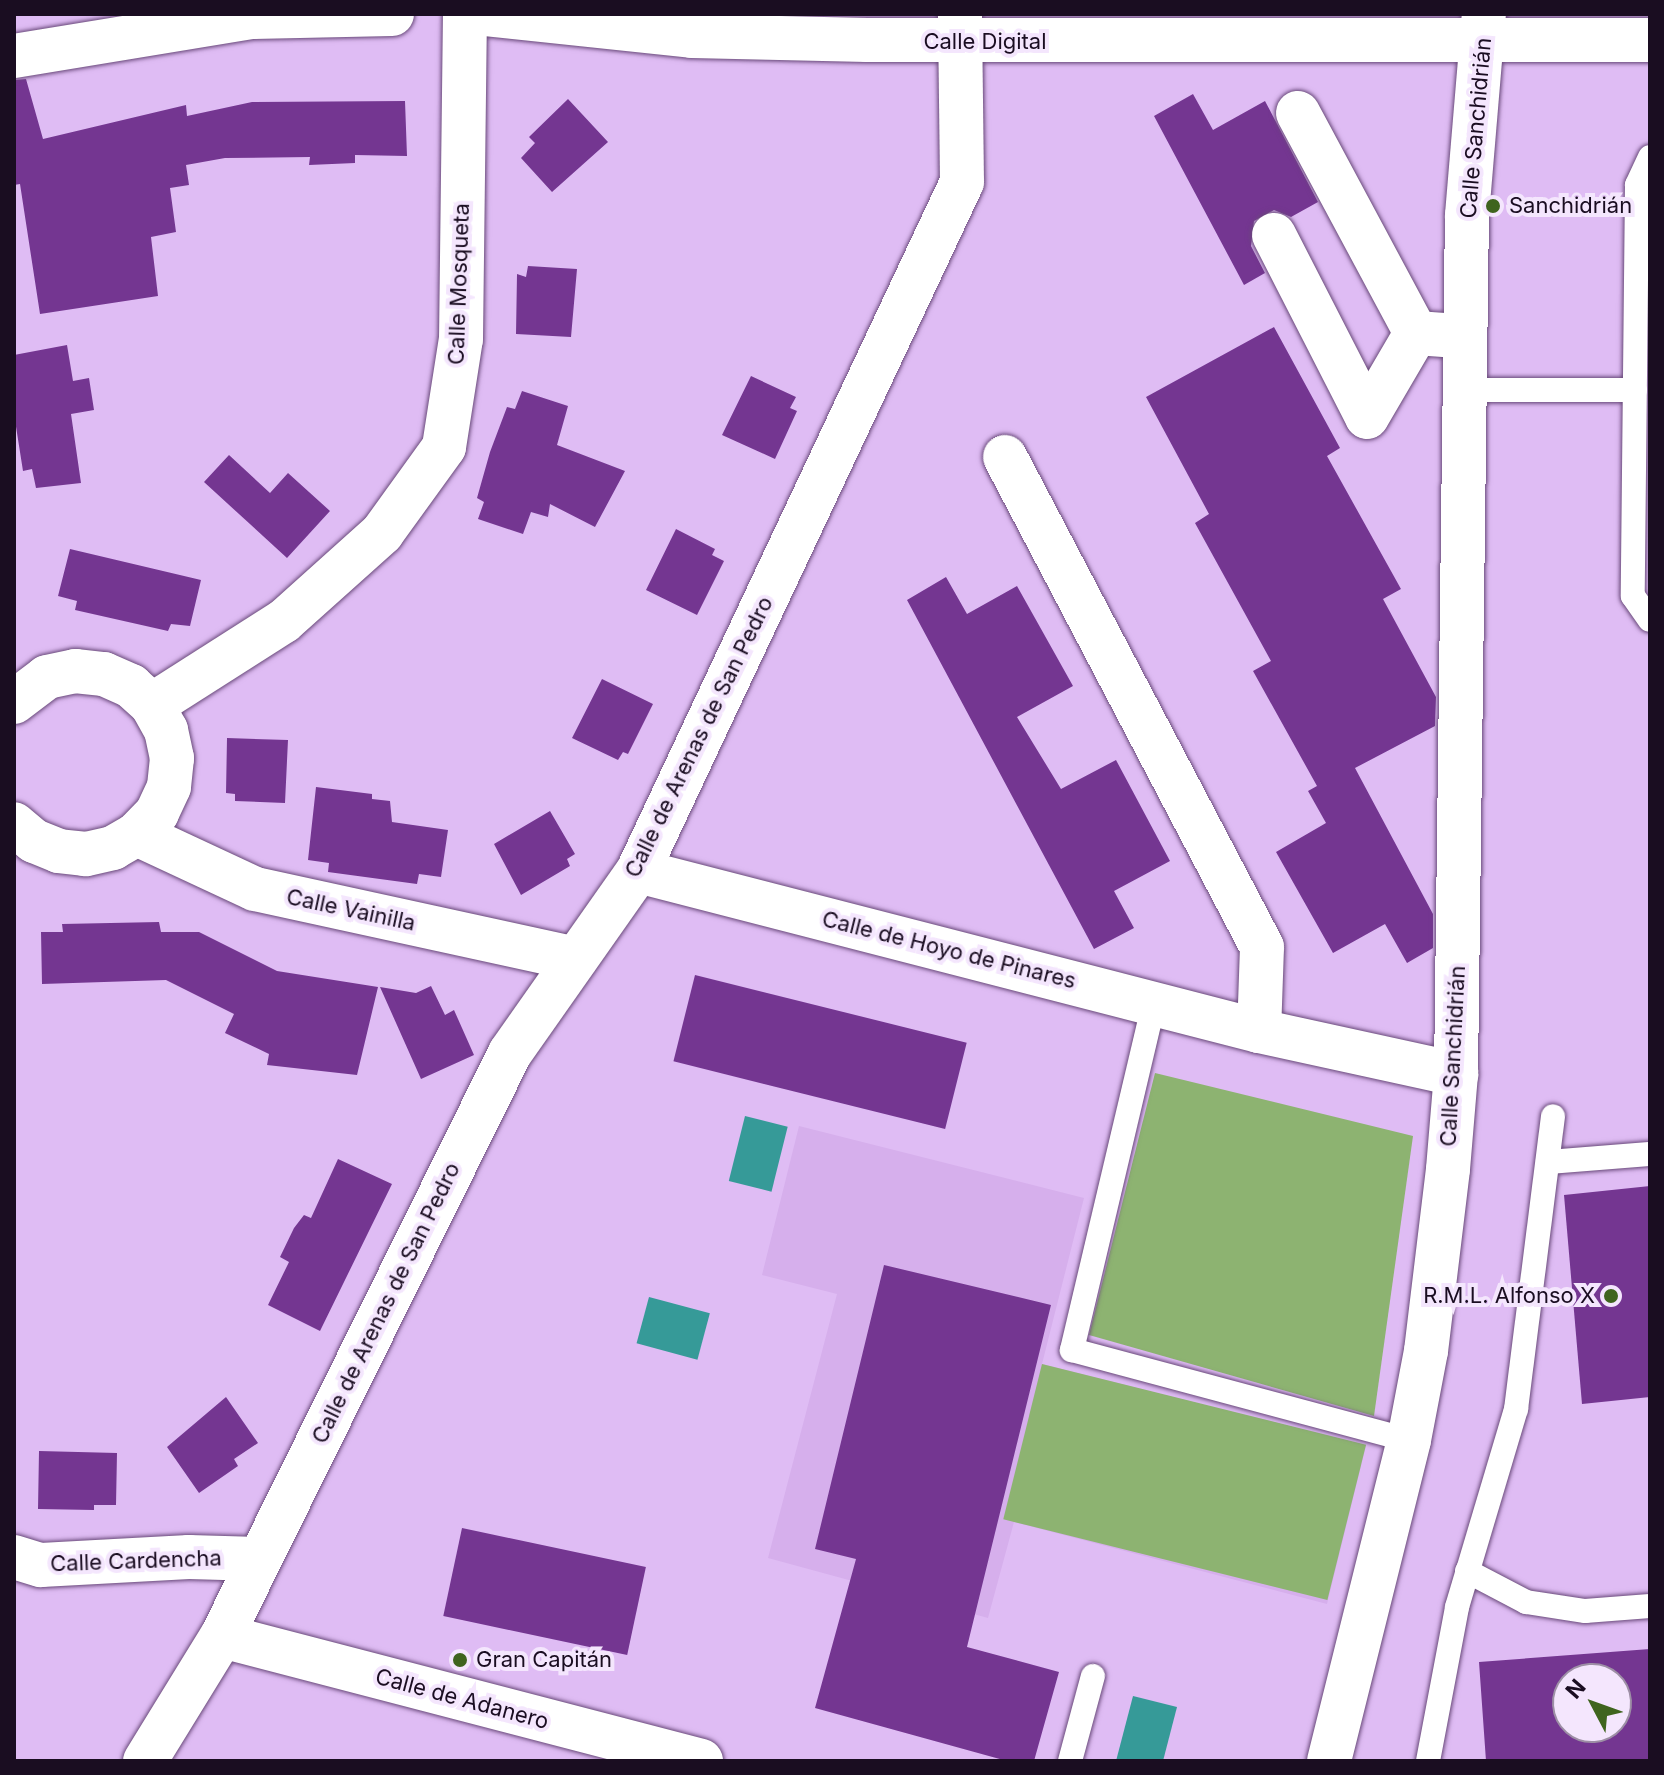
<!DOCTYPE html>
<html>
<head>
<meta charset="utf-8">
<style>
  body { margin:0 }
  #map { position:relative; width:1664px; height:1775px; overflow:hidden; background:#dfbcf4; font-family:Inter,sans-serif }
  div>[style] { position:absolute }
  .built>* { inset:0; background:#d6afec }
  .green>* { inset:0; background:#8db371; transform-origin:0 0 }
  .water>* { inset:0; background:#369a98; transform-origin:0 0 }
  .building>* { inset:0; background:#743691; transform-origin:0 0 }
  .roads { filter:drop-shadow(0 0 2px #69497a) drop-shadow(0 0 2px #69497a) }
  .lane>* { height:24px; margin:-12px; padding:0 12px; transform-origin:12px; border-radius:12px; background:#fff }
  .street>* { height:44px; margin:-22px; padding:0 22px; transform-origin:22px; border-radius:22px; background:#fff }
  .secondary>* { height:44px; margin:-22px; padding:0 22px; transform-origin:22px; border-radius:22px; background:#fff }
  .dots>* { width:22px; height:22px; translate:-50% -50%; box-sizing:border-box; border:4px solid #f4e6fd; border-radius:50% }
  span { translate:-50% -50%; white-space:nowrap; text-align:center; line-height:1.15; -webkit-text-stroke:8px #f4e6fd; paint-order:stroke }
  .street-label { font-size:22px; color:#1a0d21 }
  .poi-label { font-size:22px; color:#1a0d21 }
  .left { translate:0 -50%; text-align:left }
  .right { translate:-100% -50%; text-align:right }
  .frame { position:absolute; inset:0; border:16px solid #1a0d21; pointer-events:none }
  .north { position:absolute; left:1552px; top:1663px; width:80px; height:80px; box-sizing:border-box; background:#f4e6fd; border:2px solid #9d8fa5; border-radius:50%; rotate:311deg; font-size:22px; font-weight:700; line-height:32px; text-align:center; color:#1a0d21 }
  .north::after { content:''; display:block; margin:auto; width:28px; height:36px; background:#3f641e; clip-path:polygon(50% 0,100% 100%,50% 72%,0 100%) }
</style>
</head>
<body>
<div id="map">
  <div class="built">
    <i style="clip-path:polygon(799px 1126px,1084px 1198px,1042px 1364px,1366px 1446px,1327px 1604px,1014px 1522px,988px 1618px,768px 1558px,837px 1294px,762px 1275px)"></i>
  </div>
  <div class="green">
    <i style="clip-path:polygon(1155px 1073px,1413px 1136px,1374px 1416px,1089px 1335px)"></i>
    <i style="left:1042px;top:1364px;width:334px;height:160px;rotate:14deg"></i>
  </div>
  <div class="water">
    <i style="left:745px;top:1116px;width:44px;height:67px;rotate:14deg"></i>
    <i style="left:649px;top:1297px;width:63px;height:48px;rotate:15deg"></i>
    <i style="clip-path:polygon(1133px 1696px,1177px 1707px,1163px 1761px,1116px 1761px)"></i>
  </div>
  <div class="building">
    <i style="clip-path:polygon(26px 79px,43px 139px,186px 105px,187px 116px,252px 102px,405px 101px,407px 156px,355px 155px,355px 163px,309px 165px,310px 157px,225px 158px,186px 165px,189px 185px,170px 188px,176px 232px,151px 237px,158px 296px,40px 314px,20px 184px,14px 185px,14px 80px)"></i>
    <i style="clip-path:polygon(1193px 94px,1213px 130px,1265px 101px,1318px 202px,1291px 217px,1274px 210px,1254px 221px,1251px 246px,1265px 273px,1244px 285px,1154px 116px)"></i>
    <i style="clip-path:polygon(568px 99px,608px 142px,552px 192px,521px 158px,535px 143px,529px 137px)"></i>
    <i style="clip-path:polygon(528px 266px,577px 269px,571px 337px,516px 334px,517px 274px,526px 277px)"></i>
    <i style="clip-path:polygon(1274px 327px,1340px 448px,1327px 456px,1401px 589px,1383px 599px,1436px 697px,1435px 726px,1355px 768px,1433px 914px,1433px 948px,1407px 963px,1385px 924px,1333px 953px,1276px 852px,1326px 823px,1308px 791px,1317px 786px,1253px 671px,1271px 661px,1195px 523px,1209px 514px,1146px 397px)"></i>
    <i style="clip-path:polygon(67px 345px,73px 381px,89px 378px,94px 410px,71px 414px,81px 483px,36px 488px,32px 469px,23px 471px,14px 414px,14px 355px)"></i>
    <i style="clip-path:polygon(751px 376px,796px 397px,790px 408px,797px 411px,775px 459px,722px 435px)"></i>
    <i style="clip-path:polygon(522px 391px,568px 406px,557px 445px,625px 471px,595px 527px,550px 504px,548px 517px,531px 512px,523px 534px,478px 519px,484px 502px,477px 498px,490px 452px,507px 407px,515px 409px)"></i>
    <i style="clip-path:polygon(229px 455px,270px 493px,288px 473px,330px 511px,287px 558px,204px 482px)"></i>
    <i style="clip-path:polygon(676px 529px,715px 549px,712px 555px,724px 561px,697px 615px,646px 590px)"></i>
    <i style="clip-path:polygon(70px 549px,201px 580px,190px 626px,171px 624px,168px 631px,75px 610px,77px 601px,58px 596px)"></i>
    <i style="clip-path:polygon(946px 577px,967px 614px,1017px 586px,1073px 686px,1017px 717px,1061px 789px,1116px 760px,1170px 861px,1114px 891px,1134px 928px,1094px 949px,907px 600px)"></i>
    <i style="clip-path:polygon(602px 679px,653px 704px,628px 754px,623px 752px,618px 760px,572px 738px)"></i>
    <i style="clip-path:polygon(227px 738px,288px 740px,285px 803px,235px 801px,235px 794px,226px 793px)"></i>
    <i style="clip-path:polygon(316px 787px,372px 794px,372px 799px,390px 801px,392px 822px,448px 830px,441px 877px,419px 874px,417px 884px,328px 872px,329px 863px,308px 860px)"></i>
    <i style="clip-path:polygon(550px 811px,575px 854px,567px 859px,570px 866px,521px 895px,494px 844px)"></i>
    <i style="clip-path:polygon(159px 922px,161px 932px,199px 932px,277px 971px,378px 987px,357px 1075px,267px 1065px,269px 1054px,225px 1033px,234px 1014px,166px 980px,42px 984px,41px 932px,63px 932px,62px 924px)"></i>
    <i style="left:695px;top:975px;width:280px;height:89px;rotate:14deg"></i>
    <i style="clip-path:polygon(431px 986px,445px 1015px,454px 1010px,474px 1055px,421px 1079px,380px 987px,416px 993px)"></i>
    <i style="clip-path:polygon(338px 1159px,392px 1184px,320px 1331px,268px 1305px,289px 1262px,280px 1257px,294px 1228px,304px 1215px,311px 1218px)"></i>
    <i style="clip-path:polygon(1650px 1186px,1650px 1397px,1582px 1404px,1564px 1195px)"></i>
    <i style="clip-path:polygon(884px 1265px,1051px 1305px,967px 1647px,1059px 1672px,1034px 1761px,1007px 1761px,815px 1708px,856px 1559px,815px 1549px)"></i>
    <i style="clip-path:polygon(226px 1397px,258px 1443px,234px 1459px,238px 1466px,199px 1493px,167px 1447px)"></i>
    <i style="clip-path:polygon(39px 1451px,117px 1453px,116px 1505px,94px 1505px,94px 1510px,38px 1509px)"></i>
    <i style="left:462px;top:1528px;width:188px;height:90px;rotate:12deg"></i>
    <i style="clip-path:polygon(evenodd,1650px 1649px,1650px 1761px,1486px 1761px,1479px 1662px,1650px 1649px,1568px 1679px,1616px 1679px,1616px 1727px,1568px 1727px,1568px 1679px)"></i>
  </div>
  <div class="roads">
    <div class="lane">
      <i style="left:1650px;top:157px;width:31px;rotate:115deg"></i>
      <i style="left:1637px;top:185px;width:411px;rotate:90.6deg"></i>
      <i style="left:1633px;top:596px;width:29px;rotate:55deg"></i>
      <i style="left:1466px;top:390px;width:169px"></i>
      <i style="left:1154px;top:1003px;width:357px;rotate:103.3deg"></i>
      <i style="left:1072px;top:1350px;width:349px;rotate:15deg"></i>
      <i style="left:1548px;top:1162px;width:102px;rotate:-4.5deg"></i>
      <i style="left:1467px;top:1571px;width:67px;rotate:27.7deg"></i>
      <i style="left:1526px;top:1602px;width:60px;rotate:8.7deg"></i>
      <i style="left:1585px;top:1611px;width:65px;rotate:-4.4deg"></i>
      <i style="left:1070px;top:1761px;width:88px;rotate:-74.9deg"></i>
      <i style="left:1428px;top:1761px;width:157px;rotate:-79.3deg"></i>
      <i style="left:1457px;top:1607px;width:207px;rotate:-73.4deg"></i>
      <i style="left:1516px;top:1409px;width:295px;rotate:-82.8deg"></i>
    </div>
    <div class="street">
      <i style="left:486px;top:14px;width:207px;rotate:6.1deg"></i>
      <i style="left:692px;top:36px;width:175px;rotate:1.3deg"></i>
      <i style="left:867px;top:40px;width:783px"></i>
      <i style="left:14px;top:56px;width:242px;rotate:-9.3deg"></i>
      <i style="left:253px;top:17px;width:139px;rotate:-1.2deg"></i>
      <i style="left:1298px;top:113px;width:250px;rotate:61.8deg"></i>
      <i style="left:1416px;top:333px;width:28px;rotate:4deg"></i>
      <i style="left:1274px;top:235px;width:204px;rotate:62.9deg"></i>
      <i style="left:1367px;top:417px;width:97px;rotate:-59.7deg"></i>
      <i style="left:1005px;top:457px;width:553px;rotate:62.32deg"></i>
      <i style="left:1262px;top:947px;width:84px;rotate:92deg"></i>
      <i style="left:14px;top:702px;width:41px;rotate:-37.1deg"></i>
      <i style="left:47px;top:677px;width:29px;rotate:-12deg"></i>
      <i style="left:75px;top:671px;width:29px;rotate:6deg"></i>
      <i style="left:104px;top:674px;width:30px;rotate:24deg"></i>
      <i style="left:131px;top:686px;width:28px;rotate:42deg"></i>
      <i style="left:152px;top:705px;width:29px;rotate:61deg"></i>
      <i style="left:166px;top:730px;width:29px;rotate:78deg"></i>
      <i style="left:172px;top:758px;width:29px;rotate:96deg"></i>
      <i style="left:169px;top:787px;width:29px;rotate:115deg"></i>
      <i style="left:157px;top:813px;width:29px;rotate:134deg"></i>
      <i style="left:137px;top:834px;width:28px;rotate:150deg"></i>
      <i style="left:113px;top:848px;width:28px;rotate:167deg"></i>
      <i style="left:86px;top:854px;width:27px;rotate:-174deg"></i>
      <i style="left:59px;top:851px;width:27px;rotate:-158deg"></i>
      <i style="left:34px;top:841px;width:26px;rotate:-140deg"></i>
      <i style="left:152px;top:705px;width:156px;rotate:-32.5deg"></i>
      <i style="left:284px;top:621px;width:132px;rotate:-41.9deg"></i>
      <i style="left:382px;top:533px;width:106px;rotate:-54.2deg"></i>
      <i style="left:444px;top:447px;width:109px;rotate:-81.1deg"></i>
      <i style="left:461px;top:339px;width:325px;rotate:-89.3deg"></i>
      <i style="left:137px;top:834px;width:130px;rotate:25deg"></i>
      <i style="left:255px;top:889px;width:328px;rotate:12.3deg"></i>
      <i style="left:638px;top:871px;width:641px;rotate:14.45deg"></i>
      <i style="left:1259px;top:1031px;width:202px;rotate:12.3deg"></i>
      <i style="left:14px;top:1557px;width:28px;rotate:17deg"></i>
      <i style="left:41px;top:1565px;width:148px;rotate:-3.1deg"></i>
      <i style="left:189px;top:1557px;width:70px;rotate:1.6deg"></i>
      <i style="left:222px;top:1636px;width:495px;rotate:14.6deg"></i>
      <i style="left:145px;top:1761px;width:147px;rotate:-58.4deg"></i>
      <i style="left:222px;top:1636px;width:650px;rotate:-63.71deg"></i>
      <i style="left:510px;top:1053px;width:223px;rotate:-54.9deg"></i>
      <i style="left:638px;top:871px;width:761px;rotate:-64.81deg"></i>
      <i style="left:962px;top:182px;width:168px;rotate:-90.7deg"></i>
    </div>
    <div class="secondary">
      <i style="left:1329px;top:1761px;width:331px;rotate:-76deg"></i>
      <i style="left:1409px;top:1440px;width:91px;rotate:-79.2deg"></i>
      <i style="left:1426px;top:1351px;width:183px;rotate:-83.1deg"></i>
      <i style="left:1448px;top:1169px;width:95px;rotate:-85.2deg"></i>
      <i style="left:1456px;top:1074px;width:859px;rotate:-89.27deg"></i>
      <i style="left:1467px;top:215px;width:202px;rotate:-85.2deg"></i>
    </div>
  </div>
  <div class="dots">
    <i style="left:1493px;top:206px;background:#3f641e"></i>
    <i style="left:1611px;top:1296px;background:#3f641e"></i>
    <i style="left:460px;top:1660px;background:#3f641e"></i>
  </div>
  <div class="street-label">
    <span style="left:985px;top:42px">Calle Digital</span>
    <span style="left:1476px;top:128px;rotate:-85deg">Calle Sanchidrián</span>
    <span style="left:459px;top:284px;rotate:-88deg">Calle Mosqueta</span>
    <span style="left:699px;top:737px;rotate:-64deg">Calle de Arenas de San Pedro</span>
    <span style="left:351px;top:910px;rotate:12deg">Calle Vainilla</span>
    <span style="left:949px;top:950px;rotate:14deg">Calle de Hoyo de Pinares</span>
    <span style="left:1453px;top:1056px;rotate:-87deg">Calle Sanchidrián</span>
    <span style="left:386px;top:1303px;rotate:-64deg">Calle de Arenas de San Pedro</span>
    <span style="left:136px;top:1561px;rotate:-2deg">Calle Cardencha</span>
    <span style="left:462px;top:1699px;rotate:15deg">Calle de Adanero</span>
  </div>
  <div class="poi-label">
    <span class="left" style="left:1509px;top:206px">Sanchidrián</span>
    <span class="right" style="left:1595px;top:1296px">R.M.L. Alfonso X</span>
    <span class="left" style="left:476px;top:1660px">Gran Capitán</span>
  </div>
  <div class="frame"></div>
  <div class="north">N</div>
</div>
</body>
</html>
